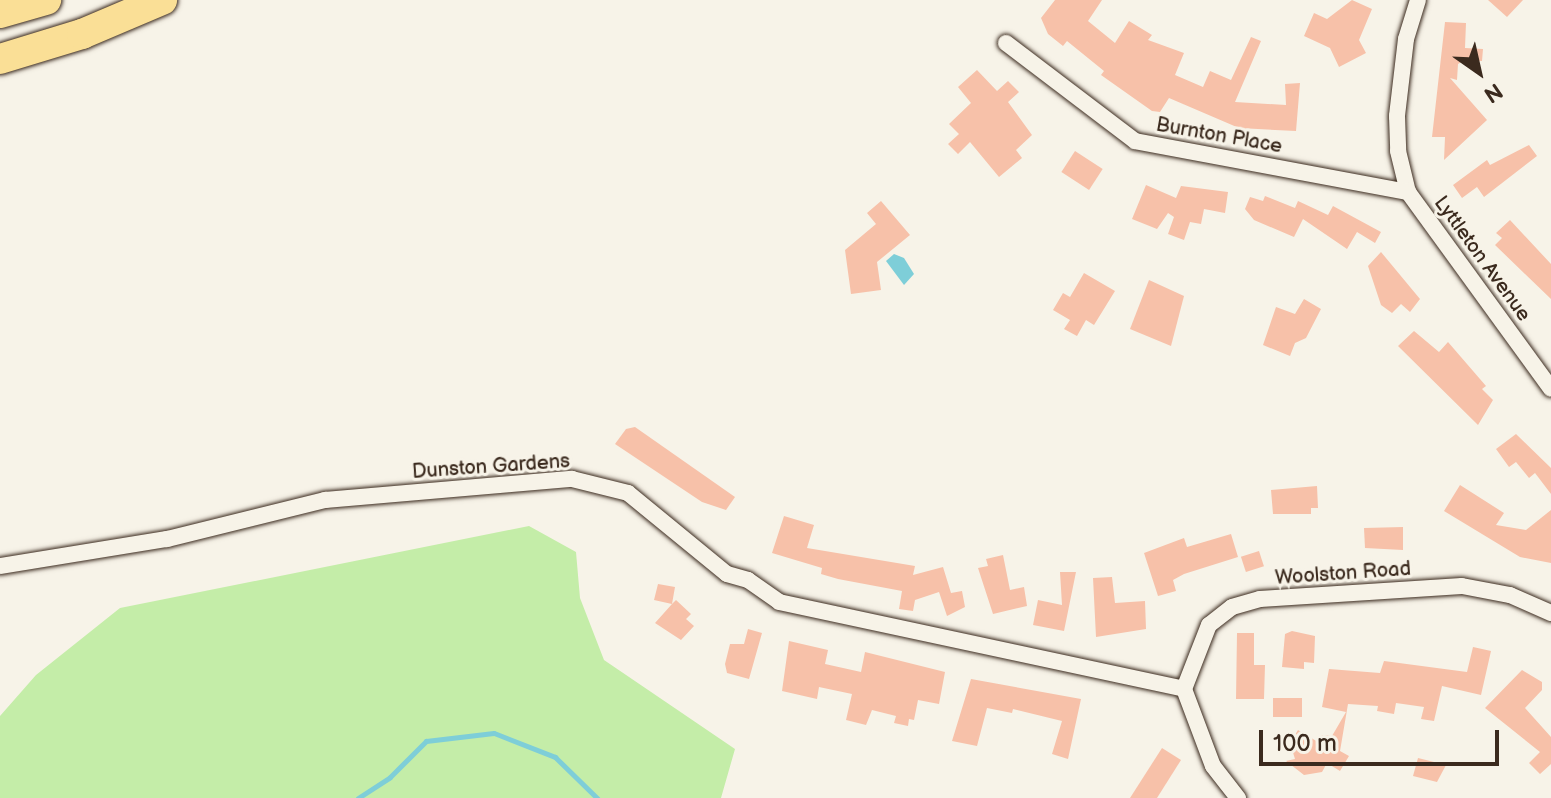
<!DOCTYPE html>
<html>
<head>
<meta charset="utf-8">
<style>
  body { margin:0 }
  #map { position:relative; width:1551px; height:798px; overflow:hidden; background:#f7f3e8; font-family:"Balsamiq Sans",sans-serif }
  div>[style] { position:absolute }
  .green>* { inset:0; background:#c4eda8 }
  .water>* { inset:0; background:#7eced8 }
  .stream>* { height:5px; margin:-2.5px; padding:0 2.5px; transform-origin:2.5px; border-radius:2.5px; background:#7eced8 }
  .building>* { inset:0; background:#f7c1a9; transform-origin:0 0 }
  .roads { filter:drop-shadow(0 0 2px #3b2a1e) drop-shadow(0 0 2px #3b2a1e) }
  .minor>* { height:16px; margin:-8px; padding:0 8px; transform-origin:8px; border-radius:8px; background:#f7f3e8 }
  .motorway>* { height:30px; margin:-15px; padding:0 15px; transform-origin:15px; border-radius:15px; background:#fadf96 }
  span { translate:-50% -50%; white-space:nowrap; text-align:center; line-height:1.15; -webkit-text-stroke:6px #f7f3e8; paint-order:stroke }
  .street-label { font-size:20px; color:#3b2a1e }
  .north { position:absolute; left:1439px; top:32px; width:80px; height:80px; -webkit-text-stroke:6px #f7f3e8; paint-order:stroke; rotate:146deg; font-size:22px; font-weight:700; line-height:32px; text-align:center; color:#3b2a1e }
  .north::after { content:''; display:block; margin:auto; width:28px; height:36px; background:#3b2a1e; clip-path:polygon(50% 0,100% 100%,50% 72%,0 100%) }
  .scale { position:absolute; left:1259px; top:730px; width:240px; height:36px; box-sizing:border-box; border:4px solid #3b2a1e; border-top:0; padding-left:10px; font-size:24px; line-height:28px; white-space:nowrap; color:#3b2a1e; -webkit-text-stroke:6px #f7f3e8; paint-order:stroke }
</style>
</head>
<body>
<div id="map">
  <div class="green">
    <i style="clip-path:polygon(529px 526px,576px 552px,580px 598px,604px 660px,735px 749px,721px 798px,0 798px,0 716px,36px 675px,120px 608px)"></i>
  </div>
  <div class="water">
    <i style="clip-path:polygon(894px 254px,904px 258px,914px 274px,904px 285px,886px 261px)"></i>
  </div>
  <div class="stream">
    <i style="left:358px;top:798px;width:38px;rotate:-33deg"></i>
    <i style="left:390px;top:777px;width:51px;rotate:-45deg"></i>
    <i style="left:426px;top:741px;width:68px;rotate:-6.7deg"></i>
    <i style="left:494px;top:733px;width:66px;rotate:21.5deg"></i>
    <i style="left:555px;top:757px;width:59px;rotate:44.3deg"></i>
  </div>
  <div class="building">
    <i style="clip-path:polygon(1055px 0,1102px 0,1088px 21px,1115px 43px,1129px 21px,1152px 35px,1148px 40px,1184px 53px,1175px 75px,1203px 87px,1210px 71px,1231px 80px,1251px 37px,1261px 41px,1235px 102px,1286px 105px,1285px 84px,1300px 83px,1296px 131px,1239px 128px,1169px 98px,1160px 112px,1152px 111px,1101px 75px,1104px 71px,1067px 41px,1063px 46px,1048px 34px,1041px 18px)"></i>
    <i style="clip-path:polygon(1352px 0,1372px 9px,1359px 40px,1366px 53px,1339px 67px,1330px 48px,1304px 36px,1314px 13px,1327px 19px)"></i>
    <i style="clip-path:polygon(1488px 0,1523px 0,1507px 17px)"></i>
    <i style="clip-path:polygon(1445px 22px,1466px 23px,1465px 48px,1483px 49px,1482px 61px,1465px 60px,1458px 64px,1457px 80px,1450px 78px,1487px 120px,1444px 160px,1445px 137px,1432px 137px)"></i>
    <i style="clip-path:polygon(977px 70px,997px 91px,1008px 81px,1019px 92px,1008px 102px,1032px 135px,1016px 150px,1022px 158px,999px 177px,970px 142px,958px 154px,948px 144px,959px 134px,949px 124px,971px 103px,958px 87px)"></i>
    <i style="clip-path:polygon(1529px 145px,1537px 156px,1484px 197px,1477px 187px,1462px 198px,1453px 185px,1487px 160px,1490px 165px)"></i>
    <i style="left:1075px;top:151px;width:33px;height:25px;rotate:33deg"></i>
    <i style="clip-path:polygon(1146px 185px,1176px 198px,1181px 186px,1228px 192px,1225px 213px,1204px 209px,1201px 224px,1190px 222px,1184px 240px,1168px 234px,1174px 217px,1168px 213px,1157px 229px,1132px 219px)"></i>
    <i style="clip-path:polygon(1265px 196px,1295px 208px,1298px 201px,1328px 215px,1333px 206px,1381px 232px,1375px 243px,1357px 232px,1347px 249px,1303px 219px,1294px 237px,1254px 220px,1245px 209px,1250px 197px,1263px 201px)"></i>
    <i style="clip-path:polygon(881px 201px,910px 235px,877px 262px,881px 290px,851px 294px,845px 250px,876px 224px,867px 213px)"></i>
    <i style="clip-path:polygon(1510px 220px,1551px 264px,1551px 299px,1495px 245px,1502px 238px,1496px 233px)"></i>
    <i style="clip-path:polygon(1381px 252px,1420px 299px,1410px 312px,1401px 304px,1392px 313px,1381px 305px,1368px 266px)"></i>
    <i style="clip-path:polygon(1084px 273px,1115px 291px,1094px 325px,1086px 320px,1077px 336px,1064px 329px,1070px 320px,1053px 310px,1063px 293px,1070px 297px)"></i>
    <i style="clip-path:polygon(1149px 280px,1184px 296px,1171px 346px,1130px 329px)"></i>
    <i style="clip-path:polygon(1304px 299px,1321px 309px,1306px 338px,1295px 343px,1290px 356px,1263px 345px,1276px 307px,1295px 314px)"></i>
    <i style="clip-path:polygon(1414px 331px,1439px 352px,1448px 342px,1486px 386px,1482px 389px,1493px 400px,1478px 425px,1398px 346px)"></i>
    <i style="clip-path:polygon(635px 427px,735px 497px,726px 510px,702px 502px,615px 444px,626px 429px)"></i>
    <i style="clip-path:polygon(1516px 434px,1551px 468px,1551px 494px,1535px 473px,1529px 478px,1516px 462px,1509px 467px,1496px 449px)"></i>
    <i style="clip-path:polygon(1460px 485px,1504px 513px,1496px 525px,1526px 530px,1551px 510px,1551px 563px,1520px 557px,1444px 511px)"></i>
    <i style="clip-path:polygon(1317px 486px,1318px 508px,1311px 508px,1311px 514px,1273px 514px,1271px 490px)"></i>
    <i style="clip-path:polygon(784px 516px,814px 525px,807px 548px,915px 566px,913px 575px,943px 567px,951px 593px,962px 591px,965px 607px,947px 616px,939px 592px,915px 600px,913px 611px,899px 609px,902px 591px,838px 579px,821px 574px,822px 568px,772px 553px)"></i>
    <i style="clip-path:polygon(1403px 527px,1403px 550px,1365px 548px,1364px 528px)"></i>
    <i style="clip-path:polygon(1231px 534px,1238px 557px,1184px 574px,1173px 580px,1176px 591px,1158px 596px,1144px 553px,1184px 538px,1187px 547px)"></i>
    <i style="left:1259px;top:551px;width:16px;height:19px;rotate:72deg"></i>
    <i style="clip-path:polygon(1003px 555px,1010px 590px,1024px 587px,1027px 606px,993px 614px,978px 568px,988px 566px,986px 559px)"></i>
    <i style="clip-path:polygon(1060px 572px,1076px 572px,1064px 631px,1033px 625px,1038px 600px,1062px 605px)"></i>
    <i style="clip-path:polygon(1112px 577px,1115px 603px,1145px 601px,1146px 629px,1096px 637px,1093px 578px)"></i>
    <i style="clip-path:polygon(658px 584px,675px 587px,672px 604px,676px 600px,691px 614px,686px 619px,694px 626px,681px 640px,655px 623px,672px 604px,654px 600px)"></i>
    <i style="clip-path:polygon(748px 629px,762px 633px,749px 679px,727px 673px,725px 664px,730px 644px,744px 644px)"></i>
    <i style="clip-path:polygon(1292px 631px,1315px 636px,1314px 663px,1304px 662px,1304px 669px,1282px 667px,1285px 634px)"></i>
    <i style="clip-path:polygon(1237px 633px,1254px 633px,1254px 665px,1265px 665px,1264px 699px,1236px 699px)"></i>
    <i style="clip-path:polygon(789px 641px,828px 650px,825px 664px,861px 672px,865px 652px,945px 672px,939px 704px,918px 700px,914px 720px,909px 719px,908px 726px,894px 723px,896px 716px,872px 710px,866px 725px,846px 720px,852px 694px,819px 687px,817px 699px,782px 691px)"></i>
    <i style="clip-path:polygon(1473px 647px,1491px 651px,1481px 695px,1442px 686px,1434px 721px,1421px 719px,1424px 707px,1396px 703px,1394px 714px,1377px 711px,1378px 706px,1348px 704px,1340px 751px,1349px 756px,1340px 771px,1327px 763px,1322px 772px,1304px 775px,1286px 761px,1295px 759px,1290px 743px,1298px 730px,1318px 742px,1322px 735px,1332px 736px,1346px 712px,1322px 707px,1329px 669px,1380px 673px,1384px 661px,1467px 672px)"></i>
    <i style="clip-path:polygon(1522px 670px,1542px 682px,1542px 690px,1525px 708px,1551px 737px,1551px 764px,1540px 774px,1529px 763px,1540px 752px,1485px 708px)"></i>
    <i style="clip-path:polygon(971px 679px,1081px 699px,1068px 759px,1052px 754px,1062px 721px,1013px 709px,1012px 713px,987px 708px,977px 746px,952px 741px)"></i>
    <i style="left:1273px;top:698px;width:29px;height:19px"></i>
    <i style="clip-path:polygon(1162px 748px,1181px 760px,1157px 798px,1130px 798px)"></i>
    <i style="clip-path:polygon(1418px 758px,1446px 765px,1437px 782px,1413px 776px)"></i>
  </div>
  <div class="roads">
    <div class="minor">
      <i style="left:1418px;top:0;width:41px;rotate:107.1deg"></i>
      <i style="left:1406px;top:39px;width:78px;rotate:96.7deg"></i>
      <i style="left:1397px;top:116px;width:35px;rotate:88deg"></i>
      <i style="left:1398px;top:151px;width:42px;rotate:76.3deg"></i>
      <i style="left:1408px;top:192px;width:243px;rotate:54deg"></i>
      <i style="left:1006px;top:43px;width:162px;rotate:37.2deg"></i>
      <i style="left:1135px;top:141px;width:278px;rotate:10.6deg"></i>
      <i style="left:0;top:566px;width:169px;rotate:-9.2deg"></i>
      <i style="left:167px;top:539px;width:163px;rotate:-13.9deg"></i>
      <i style="left:325px;top:500px;width:248px;rotate:-4.9deg"></i>
      <i style="left:572px;top:479px;width:58px;rotate:14deg"></i>
      <i style="left:628px;top:493px;width:128px;rotate:39.3deg"></i>
      <i style="left:727px;top:574px;width:22px;rotate:16deg"></i>
      <i style="left:748px;top:580px;width:38px;rotate:35deg"></i>
      <i style="left:779px;top:602px;width:414px;rotate:12.1deg"></i>
      <i style="left:1184px;top:689px;width:69px;rotate:-68.7deg"></i>
      <i style="left:1209px;top:625px;width:29px;rotate:-38deg"></i>
      <i style="left:1232px;top:607px;width:29px;rotate:-16deg"></i>
      <i style="left:1260px;top:599px;width:202px;rotate:-3.7deg"></i>
      <i style="left:1462px;top:586px;width:49px;rotate:10.6deg"></i>
      <i style="left:1510px;top:595px;width:45px;rotate:23.7deg"></i>
      <i style="left:1184px;top:689px;width:82px;rotate:69.4deg"></i>
      <i style="left:1213px;top:766px;width:41px;rotate:52deg"></i>
    </div>
    <div class="motorway">
      <i style="left:0;top:13px;width:48px;rotate:-15.8deg"></i>
      <i style="left:0;top:59px;width:86px;rotate:-17deg"></i>
      <i style="left:82px;top:34px;width:87px;rotate:-23deg"></i>
    </div>
  </div>
  <div class="street-label">
    <span style="left:1219px;top:136px;rotate:10deg">Burnton Place</span>
    <span style="left:1482px;top:259px;rotate:54deg">Lyttleton Avenue</span>
    <span style="left:491px;top:467px;rotate:-4deg">Dunston Gardens</span>
    <span style="left:1343px;top:574px;rotate:-4deg">Woolston Road</span>
  </div>
  <div class="north">N</div>
  <div class="scale">100 m</div>
</div>
</body>
</html>
